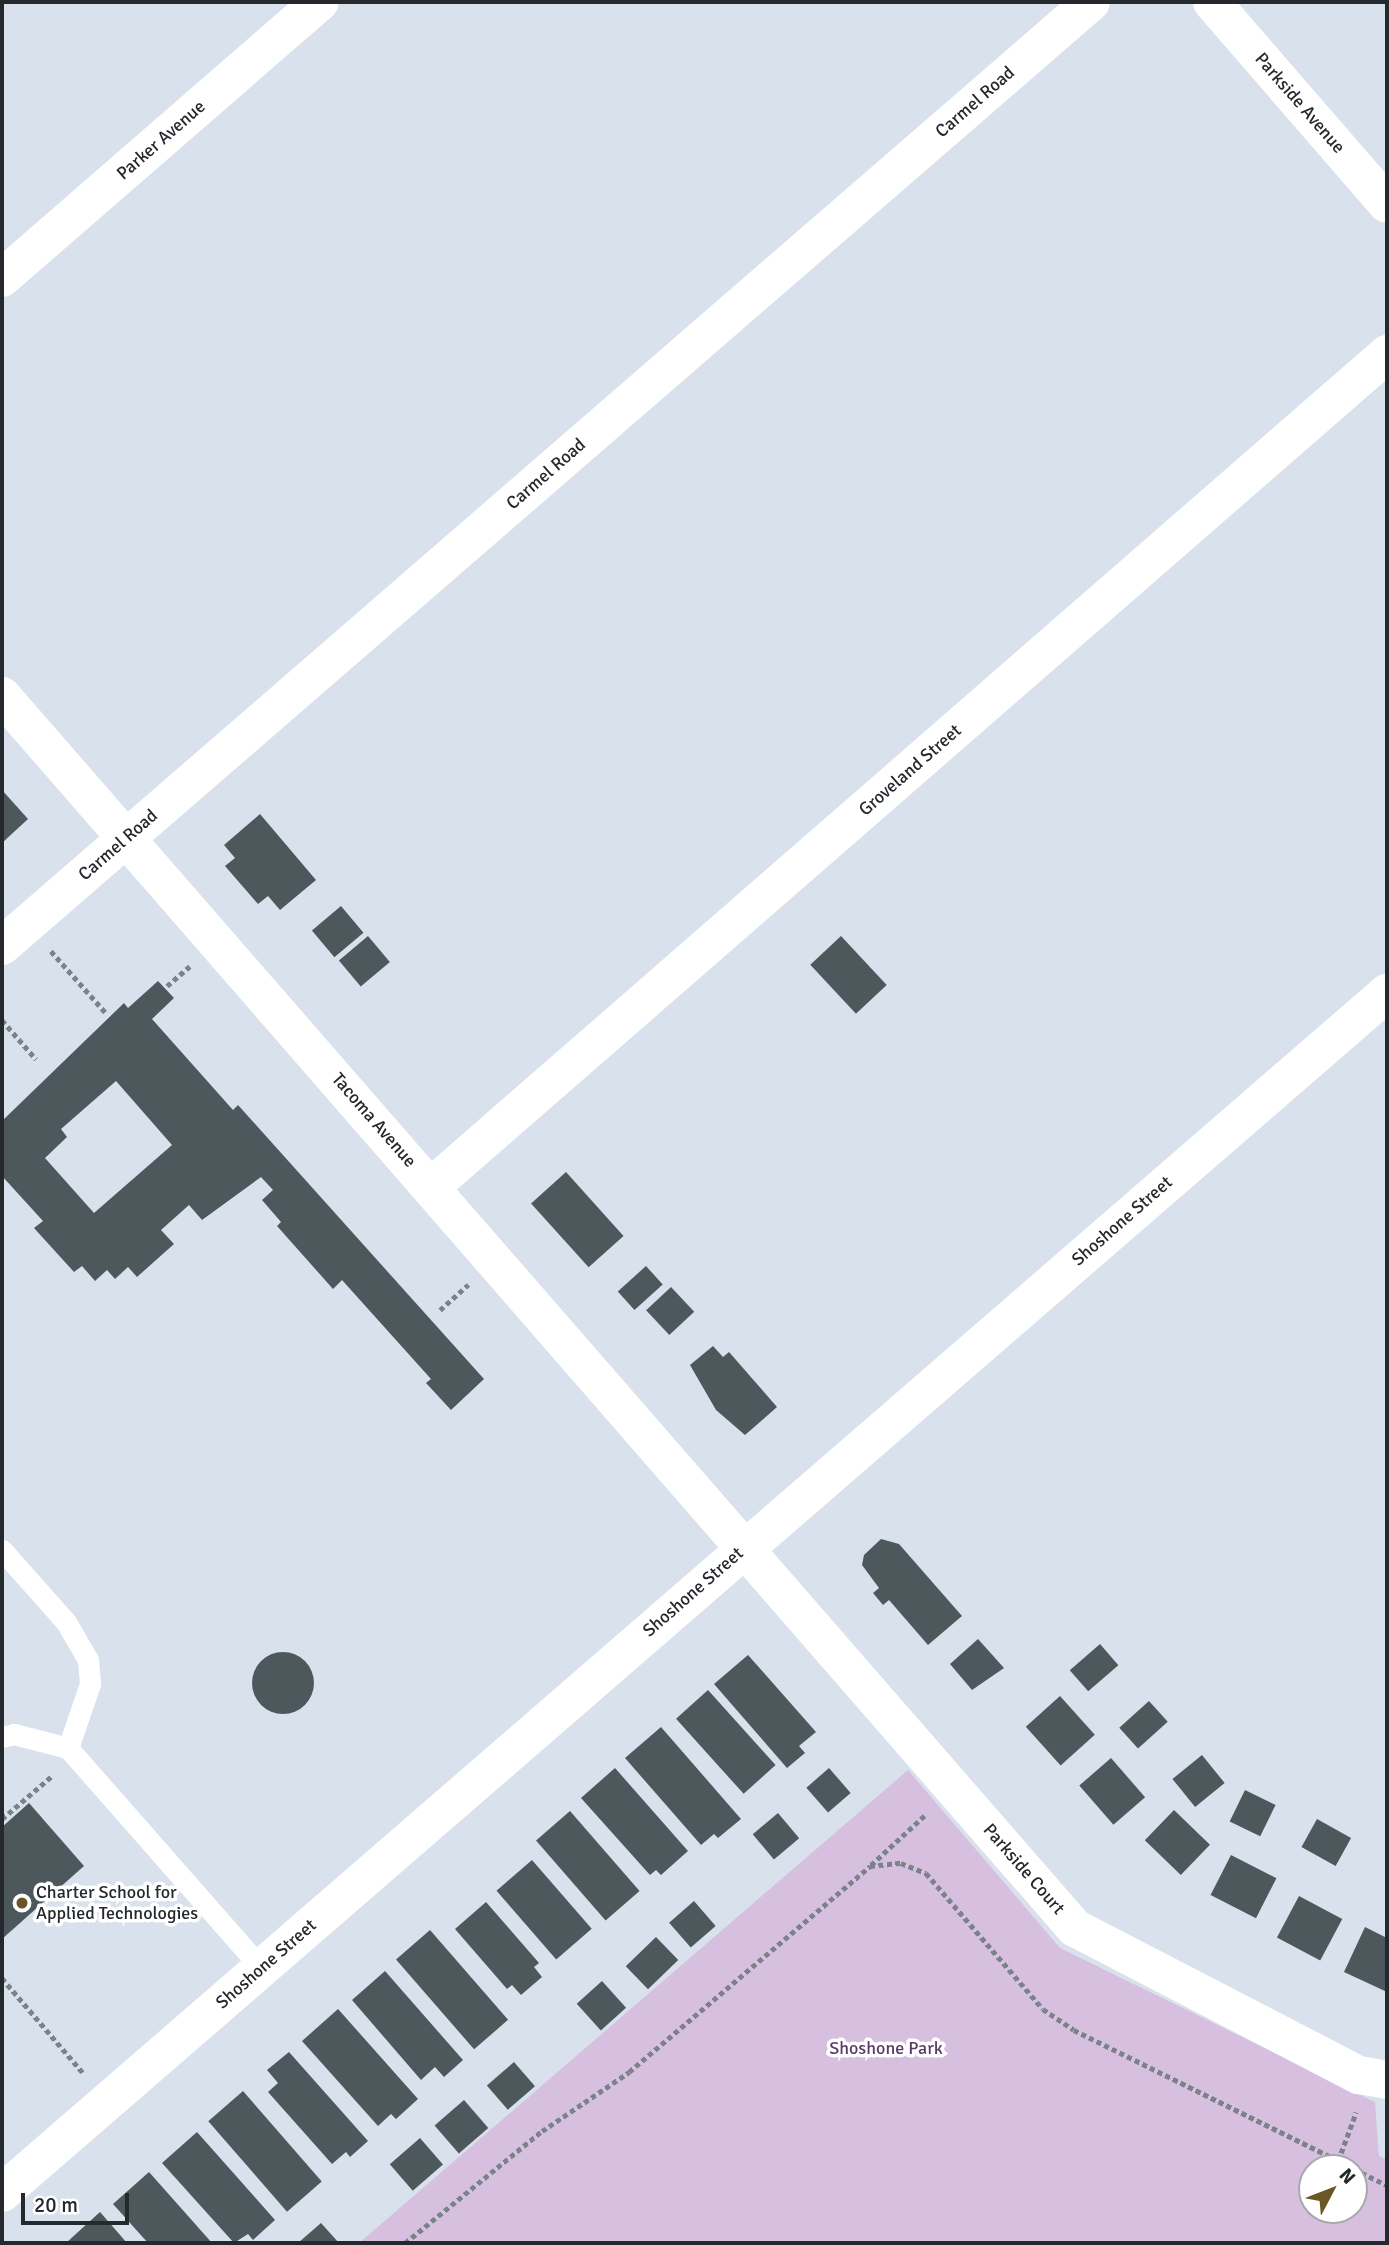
<!DOCTYPE html>
<html>
<head>
<meta charset="utf-8">
<style>
  body { margin:0 }
  #map { position:relative; width:1389px; height:2245px; overflow:hidden; background:#d9e2ec; font-family:Signika,sans-serif }
  div>[style] { position:absolute }
  .green>* { inset:0; background:#d7bfe0 }
  .building>* { inset:0; background:#4c585c; transform-origin:0 0 }
  .round { border-radius:50% }
  .path>* { height:4.5px; margin-top:-2.25px; transform-origin:0; background:repeating-linear-gradient(90deg,#7c8289 0 5px,transparent 0 8.5px) }
  .lane>* { height:21px; margin:-10.5px; padding:0 10.5px; transform-origin:10.5px; border-radius:10.5px; background:#fff }
  .street>* { height:38px; margin:-19px; padding:0 19px; transform-origin:19px; border-radius:19px; background:#fff }
  .dots>* { width:19px; height:19px; translate:-50% -50%; box-sizing:border-box; border:4px solid #fff; border-radius:50% }
  span { translate:-50% -50%; white-space:nowrap; text-align:center; line-height:1.15; -webkit-text-stroke:7px #fff; paint-order:stroke }
  .street-label { font-size:18px; color:#25282c }
  .poi-label { font-size:18px; color:#25282c }
  .left { translate:0 -50%; text-align:left }
  .park-label { font-size:18px; color:#5b3968 }
  .frame { position:absolute; inset:0; border:4px solid #25282c; pointer-events:none }
  .north { position:absolute; left:1298px; top:2154px; width:70px; height:70px; box-sizing:border-box; background:#fff; border:2px solid #a8a9ab; border-radius:50%; rotate:48deg; font-size:19px; font-weight:700; line-height:28px; text-align:center; color:#25282c }
  .north::after { content:''; display:block; margin:auto; width:24px; height:32px; background:#6b5725; clip-path:polygon(50% 0,100% 100%,50% 72%,0 100%) }
  .scale { position:absolute; left:21px; top:2193px; width:108px; height:32px; box-sizing:border-box; border:4px solid #25282c; border-top:0; padding-left:9px; font-size:21px; line-height:24px; white-space:nowrap; color:#25282c; -webkit-text-stroke:5px #fff; paint-order:stroke }
</style>
</head>
<body>
<div id="map">
  <div class="green">
    <i style="clip-path:polygon(evenodd,908px 1770px,1060px 1948px,1375px 2102px,1379px 2156px,1387px 2160px,1387px 2243px,359px 2243px,908px 1770px,1312px 2168px,1354px 2168px,1354px 2210px,1312px 2210px,1312px 2168px)"></i>
  </div>
  <div class="building">
    <i style="clip-path:polygon(2px 790px,28px 819px,2px 843px)"></i>
    <i style="clip-path:polygon(260px 814px,316px 880px,280px 910px,268px 896px,258px 904px,225px 866px,235px 858px,224px 845px)"></i>
    <i style="left:341px;top:906px;width:35px;height:38px;rotate:50deg"></i>
    <i style="left:368px;top:936px;width:34px;height:38px;rotate:50deg"></i>
    <i style="left:841px;top:936px;width:67px;height:42px;rotate:47deg"></i>
    <i style="clip-path:polygon(evenodd,158px 981px,174px 998px,152px 1019px,233px 1110px,238px 1105px,484px 1379px,451px 1410px,426px 1383px,431px 1379px,342px 1280px,333px 1289px,277px 1226px,281px 1222px,262px 1200px,273px 1190px,261px 1177px,202px 1220px,189px 1205px,161px 1230px,174px 1244px,137px 1277px,128px 1267px,115px 1279px,107px 1270px,95px 1281px,82px 1266px,74px 1272px,34px 1228px,43px 1221px,2px 1176px,2px 1121px,124px 1003px,128px 1008px,158px 981px,116px 1081px,172px 1145px,94px 1213px,45px 1158px,67px 1137px,61px 1129px,116px 1081px)"></i>
    <i style="left:566px;top:1172px;width:86px;height:47px;rotate:48deg"></i>
    <i style="left:646px;top:1266px;width:25px;height:38px;rotate:48deg"></i>
    <i style="left:671px;top:1287px;width:34px;height:34px;rotate:47deg"></i>
    <i style="clip-path:polygon(713px 1346px,723px 1357px,729px 1352px,777px 1407px,745px 1435px,716px 1410px,690px 1365px)"></i>
    <i style="clip-path:polygon(881px 1539px,899px 1544px,962px 1616px,928px 1645px,889px 1600px,883px 1605px,873px 1593px,879px 1588px,862px 1565px,864px 1555px)"></i>
    <i style="clip-path:polygon(978px 1639px,1004px 1668px,972px 1690px,950px 1664px)"></i>
    <i style="left:1100px;top:1644px;width:28px;height:40px;rotate:49deg"></i>
    <i class="round" style="left:252px;top:1652px;width:62px;height:62px"></i>
    <i style="clip-path:polygon(748px 1655px,816px 1732px,799px 1746px,805px 1753px,787px 1768px,714px 1684px)"></i>
    <i style="left:708px;top:1690px;width:101px;height:43px;rotate:48deg"></i>
    <i style="left:1060px;top:1696px;width:52px;height:46px;rotate:48deg"></i>
    <i style="left:1149px;top:1701px;width:28px;height:40px;rotate:48deg"></i>
    <i style="clip-path:polygon(661px 1727px,741px 1819px,718px 1838px,714px 1834px,701px 1845px,625px 1758px)"></i>
    <i style="left:1202px;top:1755px;width:36px;height:38px;rotate:51deg"></i>
    <i style="left:1111px;top:1758px;width:52px;height:42px;rotate:49deg"></i>
    <i style="clip-path:polygon(615px 1768px,688px 1851px,661px 1875px,656px 1870px,650px 1875px,581px 1798px)"></i>
    <i style="left:829px;top:1768px;width:33px;height:30px;rotate:49deg"></i>
    <i style="left:1245px;top:1790px;width:34px;height:35px;rotate:26deg"></i>
    <i style="clip-path:polygon(29px 1803px,84px 1866px,2px 1939px,2px 1827px)"></i>
    <i style="left:1174px;top:1810px;width:50px;height:42px;rotate:44deg"></i>
    <i style="left:570px;top:1811px;width:106px;height:45px;rotate:49deg"></i>
    <i style="left:778px;top:1813px;width:33px;height:33px;rotate:50deg"></i>
    <i style="left:1317px;top:1819px;width:39px;height:32px;rotate:29deg"></i>
    <i style="left:1231px;top:1855px;width:51px;height:45px;rotate:27deg"></i>
    <i style="left:532px;top:1860px;width:91px;height:47px;rotate:49deg"></i>
    <i style="left:1299px;top:1896px;width:49px;height:47px;rotate:28deg"></i>
    <i style="left:694px;top:1901px;width:33px;height:33px;rotate:49deg"></i>
    <i style="clip-path:polygon(486px 1902px,539px 1963px,534px 1967px,542px 1977px,521px 1995px,512px 1985px,507px 1989px,455px 1929px)"></i>
    <i style="clip-path:polygon(1365px 1927px,1387px 1938px,1387px 1992px,1344px 1972px)"></i>
    <i style="left:430px;top:1930px;width:119px;height:45px;rotate:49deg"></i>
    <i style="left:656px;top:1937px;width:32px;height:42px;rotate:46deg"></i>
    <i style="clip-path:polygon(385px 1971px,463px 2060px,444px 2077px,435px 2067px,421px 2080px,352px 2000px)"></i>
    <i style="left:602px;top:1981px;width:36px;height:34px;rotate:48deg"></i>
    <i style="clip-path:polygon(338px 2009px,418px 2099px,396px 2119px,391px 2114px,378px 2126px,302px 2041px)"></i>
    <i style="clip-path:polygon(289px 2052px,368px 2141px,350px 2157px,346px 2152px,332px 2164px,268px 2092px,278px 2083px,267px 2070px)"></i>
    <i style="left:514px;top:2062px;width:32px;height:36px;rotate:49deg"></i>
    <i style="left:243px;top:2091px;width:120px;height:46px;rotate:49deg"></i>
    <i style="left:464px;top:2100px;width:37px;height:39px;rotate:49deg"></i>
    <i style="clip-path:polygon(197px 2132px,275px 2220px,253px 2240px,248px 2234px,234px 2243px,162px 2163px)"></i>
    <i style="left:420px;top:2138px;width:35px;height:40px;rotate:49deg"></i>
    <i style="clip-path:polygon(149px 2172px,212px 2243px,148px 2243px,113px 2204px)"></i>
    <i style="clip-path:polygon(100px 2212px,127px 2243px,66px 2243px)"></i>
    <i style="clip-path:polygon(321px 2223px,339px 2243px,298px 2243px)"></i>
  </div>
  <div class="path">
    <i style="left:51px;top:951px;width:84px;rotate:48.4deg"></i>
    <i style="left:167px;top:986px;width:30px;rotate:-41deg"></i>
    <i style="left:2px;top:1020px;width:52px;rotate:48.9deg"></i>
    <i style="left:440px;top:1310px;width:38px;rotate:-42deg"></i>
    <i style="left:2px;top:1819px;width:67px;rotate:-40.8deg"></i>
    <i style="left:871px;top:1865px;width:75px;rotate:-42.8deg"></i>
    <i style="left:2px;top:1978px;width:126px;rotate:49.5deg"></i>
    <i style="left:1338px;top:2161px;width:52px;rotate:-69.8deg"></i>
    <i style="left:1354px;top:2169px;width:37px;rotate:26deg"></i>
    <i style="left:405px;top:2243px;width:177px;rotate:-39.3deg"></i>
    <i style="left:542px;top:2131px;width:105px;rotate:-34.1deg"></i>
    <i style="left:629px;top:2072px;width:317px;rotate:-40.5deg"></i>
    <i style="left:870px;top:1866px;width:31px;rotate:-6deg"></i>
    <i style="left:901px;top:1863px;width:27px;rotate:22deg"></i>
    <i style="left:926px;top:1873px;width:179px;rotate:49.3deg"></i>
    <i style="left:1043px;top:2009px;width:37px;rotate:34deg"></i>
    <i style="left:1074px;top:2030px;width:311px;rotate:26.3deg"></i>
  </div>
  <div class="lane">
    <i style="left:2px;top:1550px;width:96px;rotate:48.4deg"></i>
    <i style="left:66px;top:1622px;width:44px;rotate:59.9deg"></i>
    <i style="left:88px;top:1660px;width:24px;rotate:85deg"></i>
    <i style="left:90px;top:1684px;width:68px;rotate:109deg"></i>
    <i style="left:2px;top:1737px;width:12px;rotate:-14deg"></i>
    <i style="left:14px;top:1734px;width:56px;rotate:14.5deg"></i>
    <i style="left:68px;top:1748px;width:293px;rotate:48.7deg"></i>
  </div>
  <div class="street">
    <i style="left:1212px;top:2px;width:267px;rotate:49.1deg"></i>
    <i style="left:2px;top:278px;width:421px;rotate:-41deg"></i>
    <i style="left:2px;top:696px;width:1634px;rotate:48.95deg"></i>
    <i style="left:1075px;top:1928px;width:320px;rotate:27.4deg"></i>
    <i style="left:1359px;top:2075px;width:28px;rotate:10deg"></i>
    <i style="left:2px;top:946px;width:1441px;rotate:-40.92deg"></i>
    <i style="left:432px;top:1186px;width:1267px;rotate:-41.06deg"></i>
    <i style="left:2px;top:2193px;width:1833px;rotate:-40.91deg"></i>
  </div>
  <div class="dots">
    <i style="left:22px;top:1903px;background:#6b5725"></i>
  </div>
  <div class="street-label">
    <span style="left:975px;top:102px;rotate:-41deg">Carmel Road</span>
    <span style="left:1300px;top:103px;rotate:49deg">Parkside Avenue</span>
    <span style="left:161px;top:140px;rotate:-41deg">Parker Avenue</span>
    <span style="left:546px;top:474px;rotate:-41deg">Carmel Road</span>
    <span style="left:910px;top:770px;rotate:-41deg">Groveland Street</span>
    <span style="left:118px;top:845px;rotate:-41deg">Carmel Road</span>
    <span style="left:374px;top:1120px;rotate:49deg">Tacoma Avenue</span>
    <span style="left:1122px;top:1221px;rotate:-41deg">Shoshone Street</span>
    <span style="left:693px;top:1592px;rotate:-41deg">Shoshone Street</span>
    <span style="left:1024px;top:1869px;rotate:49deg">Parkside Court</span>
    <span style="left:266px;top:1964px;rotate:-41deg">Shoshone Street</span>
  </div>
  <div class="poi-label">
    <span class="left" style="left:36px;top:1903px">Charter School for<br>Applied Technologies</span>
  </div>
  <div class="park-label">
    <span style="left:886px;top:2048px">Shoshone Park</span>
  </div>
  <div class="frame"></div>
  <div class="north">N</div>
  <div class="scale">20 m</div>
</div>
</body>
</html>
